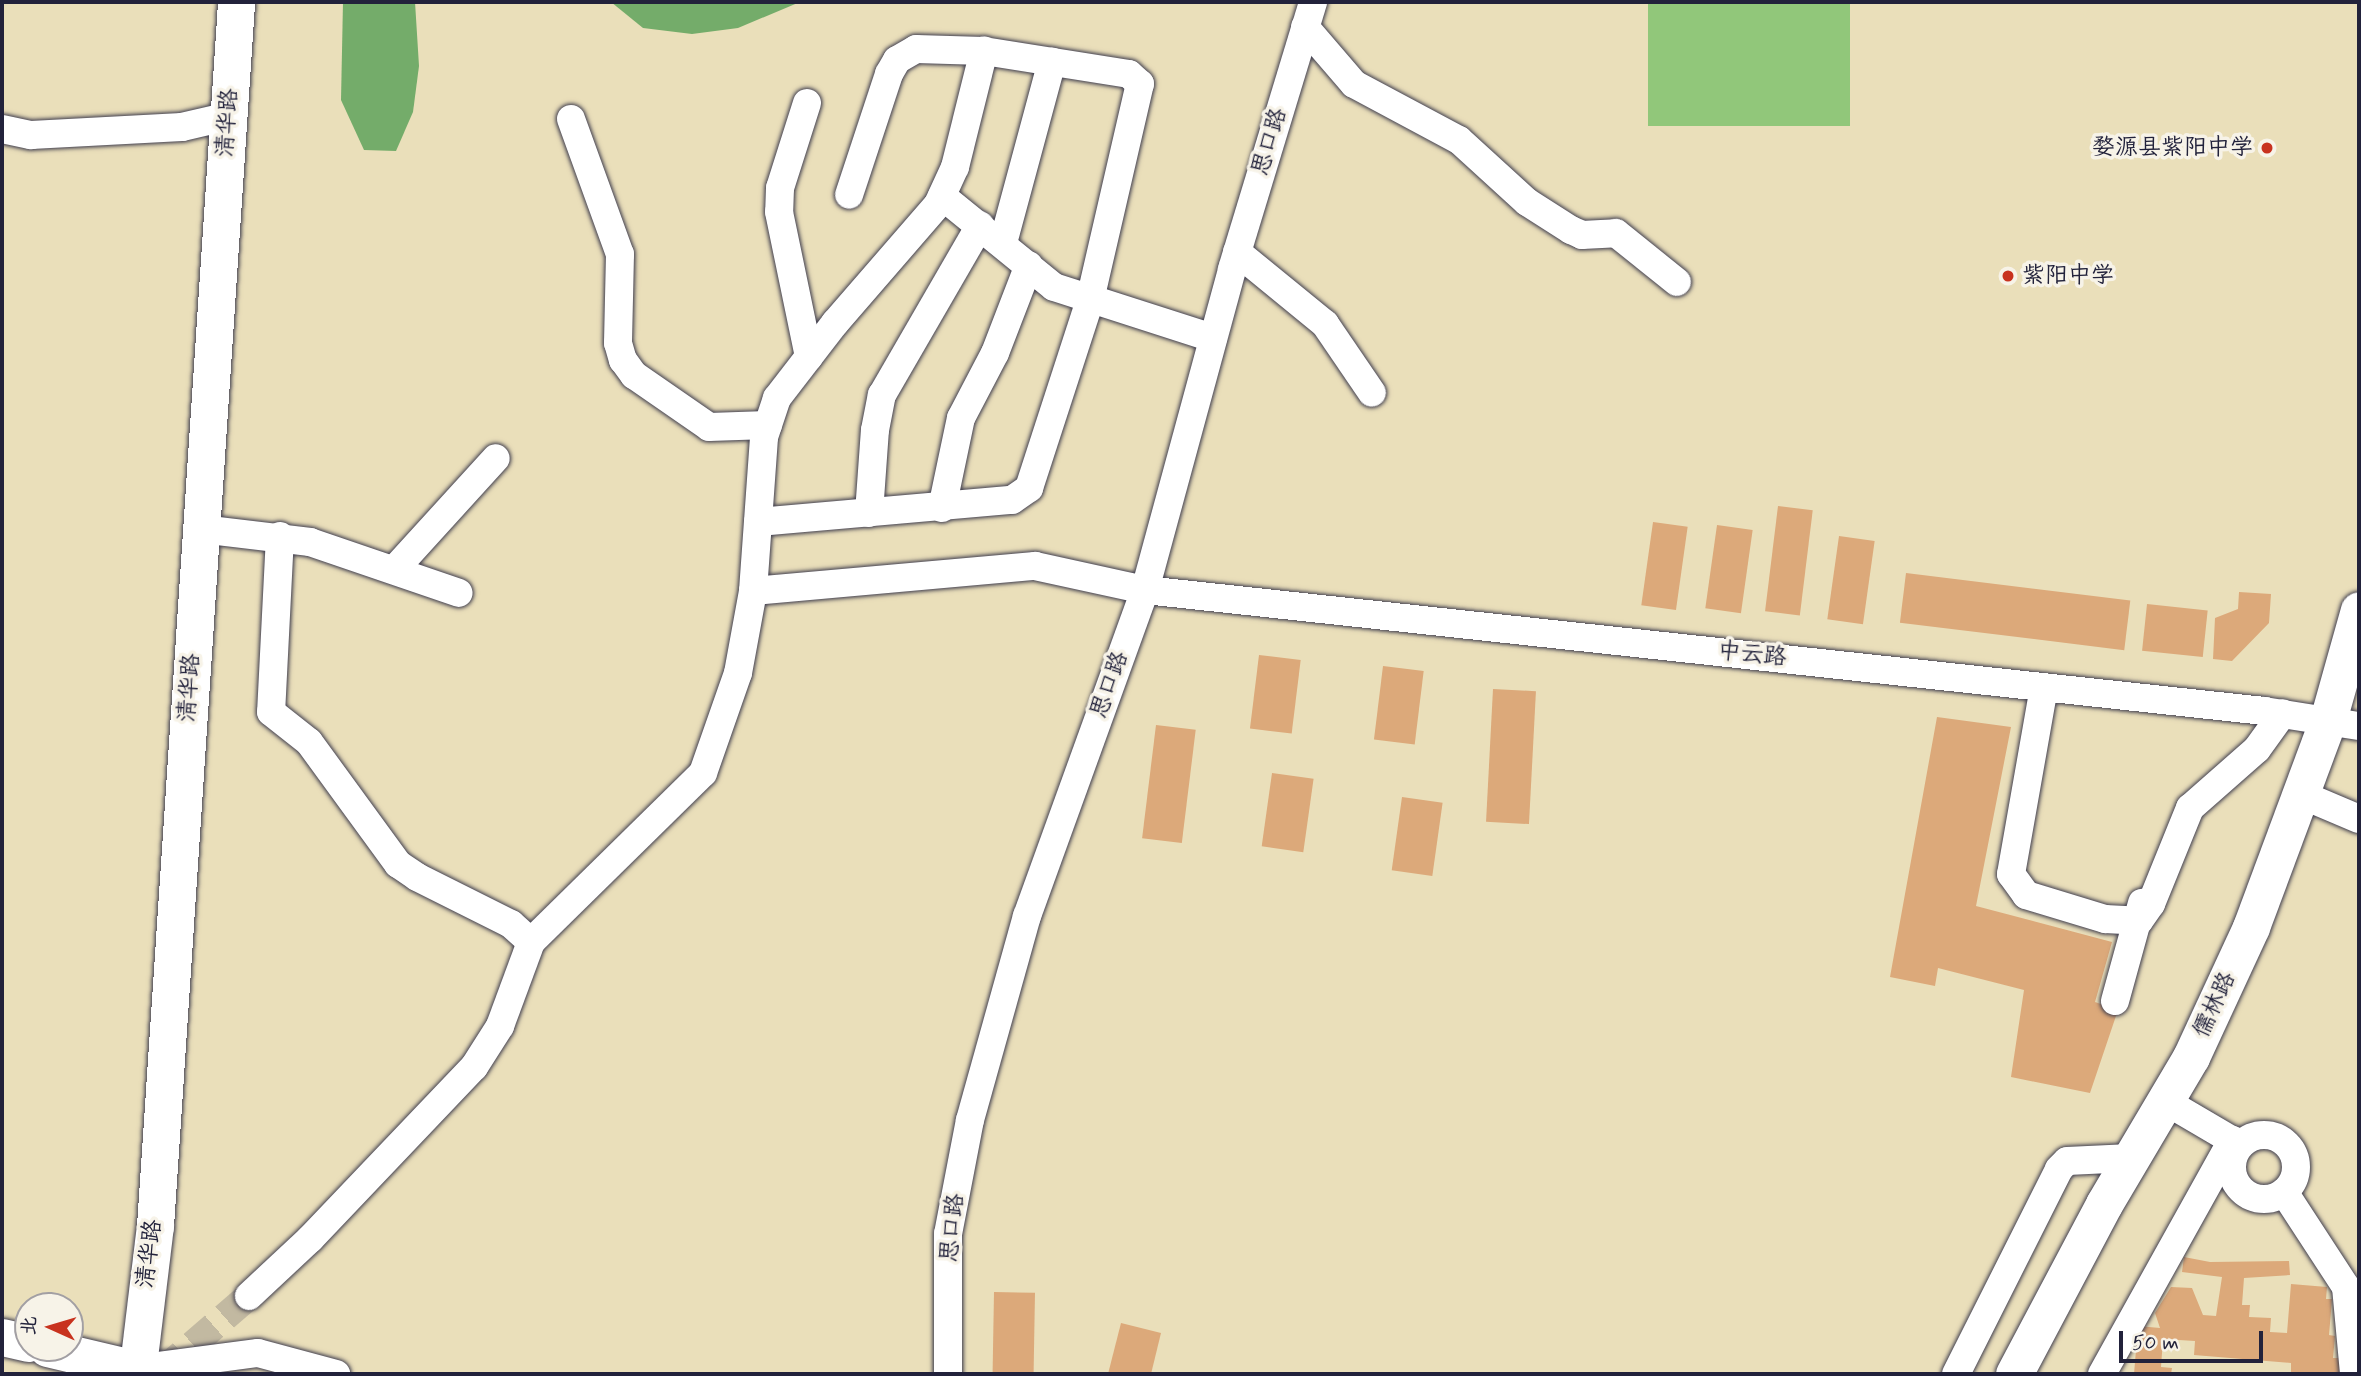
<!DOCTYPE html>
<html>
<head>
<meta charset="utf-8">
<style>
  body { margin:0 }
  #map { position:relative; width:2361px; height:1376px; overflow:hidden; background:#eadfba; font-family:Mynerve,"LXGW WenKai TC",sans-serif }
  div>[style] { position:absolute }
  .green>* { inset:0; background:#91c77a; transform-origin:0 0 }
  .forest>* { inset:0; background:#74ac6a }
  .building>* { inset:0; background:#dca97a; transform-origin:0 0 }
  .minor-tunnel>* { height:28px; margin-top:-14px; transform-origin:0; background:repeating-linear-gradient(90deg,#c2b9a1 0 28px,transparent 0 42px) }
  .roads { filter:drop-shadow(0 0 2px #403e4e) drop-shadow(0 0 2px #403e4e) }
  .minor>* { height:28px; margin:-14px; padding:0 14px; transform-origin:14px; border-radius:14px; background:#fff }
  .minor>.ring { margin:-14px; padding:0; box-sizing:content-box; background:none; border:28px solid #fff; border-radius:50% }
  .major>* { height:37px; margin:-18.5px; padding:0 18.5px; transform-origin:18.5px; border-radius:18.5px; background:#fff }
  .dots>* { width:19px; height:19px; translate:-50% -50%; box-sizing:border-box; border:4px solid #f7f3e8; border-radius:50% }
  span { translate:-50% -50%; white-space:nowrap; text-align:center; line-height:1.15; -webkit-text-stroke:7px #f7f3e8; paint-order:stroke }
  .street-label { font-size:23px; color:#22223b }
  .poi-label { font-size:23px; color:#22223b }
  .right { translate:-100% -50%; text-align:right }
  .left { translate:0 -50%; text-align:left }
  .frame { position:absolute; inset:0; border:4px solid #22223b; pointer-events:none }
  .north { position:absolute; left:14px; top:1292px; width:70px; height:70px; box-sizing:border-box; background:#f7f3e8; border:2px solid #a29fa3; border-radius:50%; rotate:274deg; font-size:19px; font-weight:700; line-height:28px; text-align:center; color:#22223b }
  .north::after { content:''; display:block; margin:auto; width:24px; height:32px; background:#c8321e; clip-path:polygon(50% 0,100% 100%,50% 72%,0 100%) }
  .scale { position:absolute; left:2119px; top:1331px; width:144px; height:32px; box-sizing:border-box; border:4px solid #22223b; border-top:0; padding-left:9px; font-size:21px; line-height:24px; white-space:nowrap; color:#22223b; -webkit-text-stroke:5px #f7f3e8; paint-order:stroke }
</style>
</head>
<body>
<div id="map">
  <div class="green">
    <i style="left:1648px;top:2px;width:202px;height:124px"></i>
  </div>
  <div class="forest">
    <i style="clip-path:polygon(343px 2px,415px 2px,419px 66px,413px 112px,396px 151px,364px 150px,341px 100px)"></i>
    <i style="clip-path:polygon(611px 2px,800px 2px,738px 28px,692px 34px,643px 28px)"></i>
  </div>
  <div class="building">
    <i style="left:1778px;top:506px;width:35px;height:106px;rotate:7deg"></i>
    <i style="left:1653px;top:522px;width:35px;height:84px;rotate:8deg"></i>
    <i style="left:1717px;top:525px;width:36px;height:84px;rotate:8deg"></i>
    <i style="left:1839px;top:536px;width:36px;height:84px;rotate:8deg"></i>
    <i style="left:1906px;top:573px;width:226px;height:50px;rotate:7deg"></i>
    <i style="clip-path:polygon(2239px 592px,2271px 594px,2269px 623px,2232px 661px,2213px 659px,2215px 618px,2238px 609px)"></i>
    <i style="left:2147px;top:604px;width:61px;height:47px;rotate:6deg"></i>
    <i style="left:1259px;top:655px;width:42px;height:74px;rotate:7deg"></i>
    <i style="left:1383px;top:666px;width:41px;height:74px;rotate:7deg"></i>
    <i style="left:1493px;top:689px;width:43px;height:133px;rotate:3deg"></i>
    <i style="clip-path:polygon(1937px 717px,2011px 727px,1976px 906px,2112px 942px,2095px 1002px,2118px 1010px,2090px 1093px,2011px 1077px,2024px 990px,1938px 968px,1935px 986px,1890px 977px)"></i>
    <i style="left:1156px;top:725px;width:40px;height:114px;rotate:7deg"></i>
    <i style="left:1272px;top:773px;width:42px;height:74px;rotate:8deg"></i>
    <i style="left:1402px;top:797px;width:41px;height:74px;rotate:8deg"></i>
    <i style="clip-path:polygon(2184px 1257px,2210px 1262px,2289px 1261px,2290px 1275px,2244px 1278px,2242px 1305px,2250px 1305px,2249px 1317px,2271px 1318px,2270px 1332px,2287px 1333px,2291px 1284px,2327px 1287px,2326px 1299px,2332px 1299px,2329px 1335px,2335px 1336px,2333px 1358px,2343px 1358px,2342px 1374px,2291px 1374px,2291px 1363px,2194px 1355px,2195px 1341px,2163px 1339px,2161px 1367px,2172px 1368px,2171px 1374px,2134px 1374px,2138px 1326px,2160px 1328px,2155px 1313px,2171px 1287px,2192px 1288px,2203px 1315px,2216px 1316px,2222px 1277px,2182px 1272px)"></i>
    <i style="left:994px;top:1292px;width:41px;height:82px;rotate:1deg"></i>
    <i style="clip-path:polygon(1121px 1323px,1161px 1333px,1151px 1374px,1108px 1374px)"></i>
  </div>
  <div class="minor-tunnel">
    <i style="left:161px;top:1372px;width:116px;rotate:-40.8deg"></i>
  </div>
  <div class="roads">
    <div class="minor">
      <i style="left:1305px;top:27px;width:75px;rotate:49.3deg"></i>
      <i style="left:1354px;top:84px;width:119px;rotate:28.1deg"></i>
      <i style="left:1459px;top:140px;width:92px;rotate:42.4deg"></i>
      <i style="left:1527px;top:202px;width:52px;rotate:32.5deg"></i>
      <i style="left:1571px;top:230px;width:12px;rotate:24deg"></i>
      <i style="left:1582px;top:235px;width:34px;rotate:-3deg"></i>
      <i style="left:1616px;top:233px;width:78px;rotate:38.8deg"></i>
      <i style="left:807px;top:103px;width:89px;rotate:107.6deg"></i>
      <i style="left:780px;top:188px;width:24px;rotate:92deg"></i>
      <i style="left:779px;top:212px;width:148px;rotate:78.3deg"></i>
      <i style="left:571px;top:119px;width:144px;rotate:70.1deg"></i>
      <i style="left:620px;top:254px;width:89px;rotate:91.3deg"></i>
      <i style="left:618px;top:343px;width:18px;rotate:74deg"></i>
      <i style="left:623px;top:360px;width:19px;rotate:54deg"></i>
      <i style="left:634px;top:375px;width:91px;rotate:34.7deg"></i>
      <i style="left:709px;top:427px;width:59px;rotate:-1.9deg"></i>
      <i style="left:2px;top:129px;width:30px;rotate:12deg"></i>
      <i style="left:31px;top:135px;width:151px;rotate:-3deg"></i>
      <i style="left:182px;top:127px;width:48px;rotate:-13.2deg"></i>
      <i style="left:942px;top:196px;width:144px;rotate:39.1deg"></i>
      <i style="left:1054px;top:287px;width:167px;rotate:17.8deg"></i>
      <i style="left:1003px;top:243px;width:188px;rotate:-74.9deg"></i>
      <i style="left:1237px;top:252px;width:114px;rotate:39.3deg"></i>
      <i style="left:1325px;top:324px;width:83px;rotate:55.7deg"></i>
      <i style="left:942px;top:508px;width:92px;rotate:-78.1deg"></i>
      <i style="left:961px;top:418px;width:73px;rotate:-62.4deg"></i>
      <i style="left:995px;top:353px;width:94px;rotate:-68.9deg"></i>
      <i style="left:869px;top:513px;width:83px;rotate:-85.9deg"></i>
      <i style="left:875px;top:430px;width:36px;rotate:-79deg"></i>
      <i style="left:882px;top:395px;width:196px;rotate:-60deg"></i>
      <i style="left:758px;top:522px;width:255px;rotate:-5deg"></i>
      <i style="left:1012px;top:500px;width:21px;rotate:-35deg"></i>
      <i style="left:1029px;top:488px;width:198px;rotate:-72deg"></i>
      <i style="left:1090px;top:300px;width:222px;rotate:-77deg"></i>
      <i style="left:1140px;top:84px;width:15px;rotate:-138deg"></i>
      <i style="left:1129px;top:74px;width:147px;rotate:-171deg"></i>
      <i style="left:984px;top:51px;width:68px;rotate:-178.3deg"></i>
      <i style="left:916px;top:49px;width:22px;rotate:150deg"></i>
      <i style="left:897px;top:60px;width:16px;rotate:120deg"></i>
      <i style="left:889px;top:74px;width:127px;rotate:108.3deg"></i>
      <i style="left:201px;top:529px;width:110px;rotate:6.8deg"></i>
      <i style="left:310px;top:542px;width:157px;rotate:18.9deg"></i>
      <i style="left:280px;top:536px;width:176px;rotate:92.9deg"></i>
      <i style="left:271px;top:712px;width:48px;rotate:38.3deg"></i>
      <i style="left:309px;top:742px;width:151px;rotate:53.9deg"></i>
      <i style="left:398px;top:864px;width:23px;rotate:34deg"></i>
      <i style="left:417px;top:877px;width:105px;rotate:26.6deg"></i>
      <i style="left:511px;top:924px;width:27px;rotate:42deg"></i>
      <i style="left:394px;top:570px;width:151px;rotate:-47.7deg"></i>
      <i style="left:753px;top:591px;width:154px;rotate:-85.9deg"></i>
      <i style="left:764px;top:437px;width:41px;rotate:-71.6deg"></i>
      <i style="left:777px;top:398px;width:95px;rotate:-52.3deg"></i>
      <i style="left:835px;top:323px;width:157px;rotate:-49.1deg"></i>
      <i style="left:938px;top:204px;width:41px;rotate:-65.3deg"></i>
      <i style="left:955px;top:167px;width:120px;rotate:-76deg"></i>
      <i style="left:2044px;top:687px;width:190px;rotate:100deg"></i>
      <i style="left:2011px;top:874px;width:26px;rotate:54deg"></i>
      <i style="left:2026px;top:895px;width:83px;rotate:16.9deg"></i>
      <i style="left:2105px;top:919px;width:34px;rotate:3deg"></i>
      <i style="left:2139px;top:921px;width:21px;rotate:-55deg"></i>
      <i style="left:2151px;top:904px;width:104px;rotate:-67.9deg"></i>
      <i style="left:2190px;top:808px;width:89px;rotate:-41.4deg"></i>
      <i style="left:2257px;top:749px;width:44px;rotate:-54.2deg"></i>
      <i style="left:2300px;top:794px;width:64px;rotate:23deg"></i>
      <i style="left:2115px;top:1001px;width:102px;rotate:-74.6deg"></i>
      <i style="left:2165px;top:1101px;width:87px;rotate:30.4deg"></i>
      <i class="ring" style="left:2232px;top:1135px;width:36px;height:36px"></i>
      <i style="left:2284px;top:1192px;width:113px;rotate:56.9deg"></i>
      <i style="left:2346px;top:1287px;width:87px;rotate:84.7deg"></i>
      <i style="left:249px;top:1296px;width:83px;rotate:-43.1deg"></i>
      <i style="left:310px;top:1239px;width:238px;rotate:-46.4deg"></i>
      <i style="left:474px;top:1067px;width:49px;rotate:-57.6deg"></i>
      <i style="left:500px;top:1026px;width:90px;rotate:-69.7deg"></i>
      <i style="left:531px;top:942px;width:241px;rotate:-44.5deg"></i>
      <i style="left:703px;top:773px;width:106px;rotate:-70.7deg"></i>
      <i style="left:738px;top:673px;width:83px;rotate:-79.6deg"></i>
      <i style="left:753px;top:591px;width:283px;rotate:-5.1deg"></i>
      <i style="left:1035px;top:566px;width:113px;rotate:12.3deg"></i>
      <i style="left:1145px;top:590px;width:1126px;rotate:6.17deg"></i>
      <i style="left:2264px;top:711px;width:96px;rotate:9deg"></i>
      <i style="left:136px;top:1369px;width:123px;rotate:-7.5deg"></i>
      <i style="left:258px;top:1353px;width:81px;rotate:15.1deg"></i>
      <i style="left:948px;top:1374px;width:140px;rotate:-90deg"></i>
      <i style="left:948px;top:1234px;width:116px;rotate:-79.1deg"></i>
      <i style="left:970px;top:1120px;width:212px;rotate:-74.4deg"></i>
      <i style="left:1027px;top:916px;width:347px;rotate:-70.1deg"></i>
      <i style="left:1145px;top:590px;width:333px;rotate:-74.8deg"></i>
      <i style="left:1232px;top:269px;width:279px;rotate:-73.1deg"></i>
      <i style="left:1956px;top:1374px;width:229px;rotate:-63.3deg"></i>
      <i style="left:2059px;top:1169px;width:11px;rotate:-45deg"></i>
      <i style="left:2067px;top:1161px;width:64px;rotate:-2.7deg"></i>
      <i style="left:2102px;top:1374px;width:268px;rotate:-60.9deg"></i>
    </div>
    <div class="major">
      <i style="left:2px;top:1337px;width:27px;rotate:13deg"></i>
      <i style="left:47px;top:1348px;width:113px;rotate:13.3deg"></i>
      <i style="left:137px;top:1374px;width:149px;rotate:-83.1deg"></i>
      <i style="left:155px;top:1226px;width:1227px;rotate:-86.21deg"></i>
      <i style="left:2014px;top:1374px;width:192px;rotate:-62.1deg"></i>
      <i style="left:2104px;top:1204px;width:171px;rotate:-59.4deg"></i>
      <i style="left:2191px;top:1057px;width:143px;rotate:-65.2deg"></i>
      <i style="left:2251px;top:927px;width:221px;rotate:-69.6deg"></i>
      <i style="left:2328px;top:720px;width:114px;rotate:-74.3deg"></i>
    </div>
  </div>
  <div class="dots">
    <i style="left:2267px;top:148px;background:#c8321e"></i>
    <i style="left:2008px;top:276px;background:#c8321e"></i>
  </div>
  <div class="street-label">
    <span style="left:228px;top:123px;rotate:-86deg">清华路</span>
    <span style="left:1270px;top:142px;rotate:-73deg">思口路</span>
    <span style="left:1752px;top:655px;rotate:6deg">中云路</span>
    <span style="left:1110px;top:685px;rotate:-70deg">思口路</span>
    <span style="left:190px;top:688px;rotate:-86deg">清华路</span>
    <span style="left:2215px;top:1005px;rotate:-65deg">儒林路</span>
    <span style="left:953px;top:1228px;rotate:-84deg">思口路</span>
    <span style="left:150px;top:1254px;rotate:-83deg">清华路</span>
  </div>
  <div class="poi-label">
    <span class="right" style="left:2253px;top:148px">婺源县紫阳中学</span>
    <span class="left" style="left:2022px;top:276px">紫阳中学</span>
  </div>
  <div class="frame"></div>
  <div class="north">北</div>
  <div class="scale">50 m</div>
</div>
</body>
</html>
